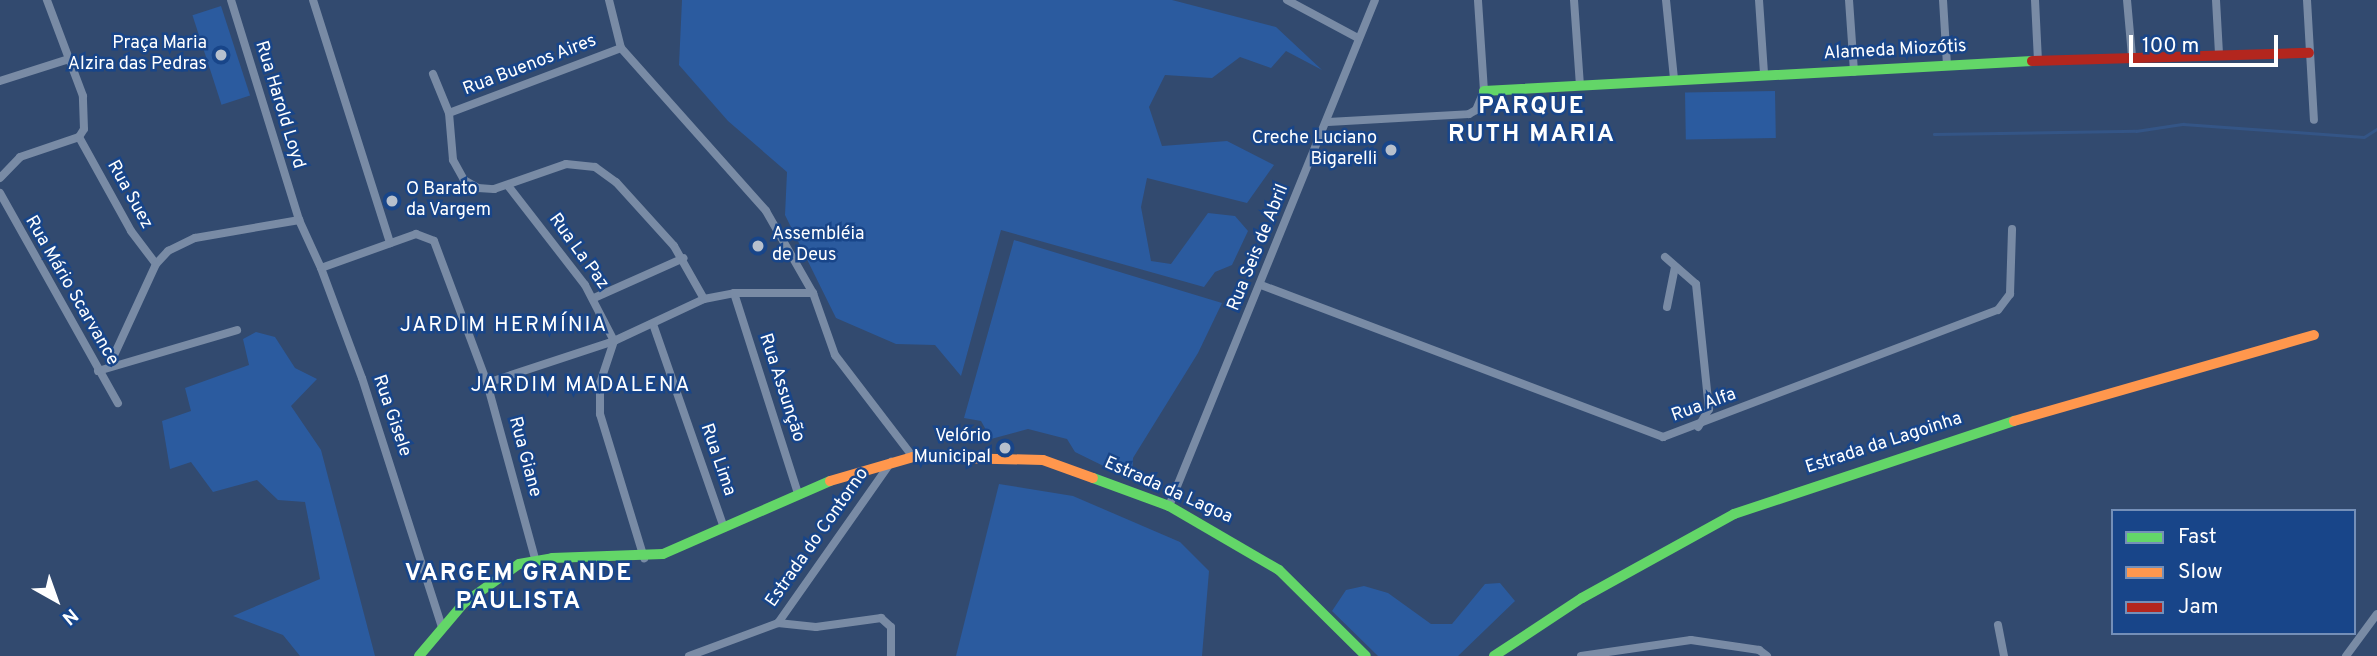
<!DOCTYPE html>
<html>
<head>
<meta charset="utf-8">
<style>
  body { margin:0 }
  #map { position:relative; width:2377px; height:656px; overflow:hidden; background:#324a6f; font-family:Overpass,sans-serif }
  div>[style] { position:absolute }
  .green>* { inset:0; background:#2b5b9f; transform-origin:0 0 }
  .stream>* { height:2.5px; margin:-1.25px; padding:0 1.25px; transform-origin:1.25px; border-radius:1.25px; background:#345586 }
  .street>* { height:8px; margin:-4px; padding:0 4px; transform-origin:4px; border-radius:4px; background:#798ba5 }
  .fast>* { height:10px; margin:-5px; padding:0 5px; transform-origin:5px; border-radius:5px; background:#63d668 }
  .slow>* { height:10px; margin:-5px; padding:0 5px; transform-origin:5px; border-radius:5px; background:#ff974d }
  .jam>* { height:10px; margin:-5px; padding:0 5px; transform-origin:5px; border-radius:5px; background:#b3261e }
  .dots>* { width:19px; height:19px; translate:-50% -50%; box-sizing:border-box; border:4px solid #184589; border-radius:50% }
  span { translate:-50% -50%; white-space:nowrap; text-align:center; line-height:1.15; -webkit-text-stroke:5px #184589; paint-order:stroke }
  .poi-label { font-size:18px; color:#fff }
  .right { translate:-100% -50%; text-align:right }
  .left { translate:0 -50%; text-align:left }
  .street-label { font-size:18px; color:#fff }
  .quarter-label { font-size:21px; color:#fff; letter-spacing:2px }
  .district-label { font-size:24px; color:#fff; font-weight:700; letter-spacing:2px }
  .legend { position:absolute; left:2111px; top:509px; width:245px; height:126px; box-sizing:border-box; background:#184589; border:2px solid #748fb8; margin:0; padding:9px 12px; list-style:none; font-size:21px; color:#fff }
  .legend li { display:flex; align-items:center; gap:14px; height:35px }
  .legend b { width:35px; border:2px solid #748fb8 }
  .north { position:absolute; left:21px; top:565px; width:70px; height:70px; -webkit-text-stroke:5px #184589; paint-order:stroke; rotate:140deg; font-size:19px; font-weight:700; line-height:28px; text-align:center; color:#fff }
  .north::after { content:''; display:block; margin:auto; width:24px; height:32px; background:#fff; clip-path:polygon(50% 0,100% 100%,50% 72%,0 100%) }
  .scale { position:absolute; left:2129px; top:35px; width:149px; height:32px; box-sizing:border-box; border:4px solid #fff; border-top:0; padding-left:9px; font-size:21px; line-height:24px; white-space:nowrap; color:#fff; -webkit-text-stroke:5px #184589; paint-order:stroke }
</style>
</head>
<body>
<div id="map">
  <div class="green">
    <i style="clip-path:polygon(682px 0,1172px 0,1276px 27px,1322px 70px,1286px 51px,1271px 68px,1240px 57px,1212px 78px,1165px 75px,1149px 107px,1162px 146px,1227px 141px,1274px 165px,1247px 203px,1147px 178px,1141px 207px,1151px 261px,1171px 264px,1208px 213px,1235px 216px,1248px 231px,1232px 265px,1215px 272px,1204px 287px,1001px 230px,961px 376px,935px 345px,896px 344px,836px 318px,785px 215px,787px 172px,728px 121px,679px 65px)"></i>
    <i style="left:221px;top:6px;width:94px;height:30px;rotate:72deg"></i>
    <i style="left:1775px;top:91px;width:47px;height:90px;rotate:89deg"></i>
    <i style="clip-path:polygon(1014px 240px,1222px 303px,1198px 353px,1133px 458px,1132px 480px,1075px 452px,1067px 439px,1028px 429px,991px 439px,981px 421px,964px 418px)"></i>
    <i style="clip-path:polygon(256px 332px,275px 337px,295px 368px,317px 379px,291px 406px,321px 450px,375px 656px,300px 656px,283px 635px,233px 616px,320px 579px,305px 502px,278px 500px,257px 480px,213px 492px,191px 462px,170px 469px,162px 421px,191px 411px,185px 388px,249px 365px,243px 339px)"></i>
    <i style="clip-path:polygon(999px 484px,1073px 496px,1180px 542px,1209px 571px,1202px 656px,956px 656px)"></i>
    <i style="clip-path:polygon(1500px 583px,1515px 601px,1458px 656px,1378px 656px,1332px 611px,1346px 590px,1364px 586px,1388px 593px,1431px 624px,1452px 624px,1485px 584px)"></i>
  </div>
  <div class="stream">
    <i style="left:1934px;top:134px;width:202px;rotate:-0.9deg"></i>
    <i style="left:2136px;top:131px;width:48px;rotate:-8.5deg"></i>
    <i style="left:2183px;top:124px;width:181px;rotate:4.1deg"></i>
    <i style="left:2364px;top:137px;width:15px;rotate:-32deg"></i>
  </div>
  <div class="street">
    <i style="left:231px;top:0;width:230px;rotate:72.8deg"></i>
    <i style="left:299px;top:220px;width:53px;rotate:65.4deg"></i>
    <i style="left:321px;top:268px;width:117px;rotate:69.6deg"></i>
    <i style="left:362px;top:378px;width:262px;rotate:72.2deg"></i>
    <i style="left:313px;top:0;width:255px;rotate:72.4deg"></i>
    <i style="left:609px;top:0;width:49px;rotate:76deg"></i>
    <i style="left:621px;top:48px;width:218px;rotate:48.3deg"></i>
    <i style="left:766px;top:211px;width:95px;rotate:60.2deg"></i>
    <i style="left:813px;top:293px;width:66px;rotate:70.5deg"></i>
    <i style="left:835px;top:355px;width:128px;rotate:52.6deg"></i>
    <i style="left:1287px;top:0;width:81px;rotate:28.2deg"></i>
    <i style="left:1574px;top:0;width:85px;rotate:86deg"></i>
    <i style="left:1666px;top:0;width:79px;rotate:84.2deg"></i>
    <i style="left:1759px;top:0;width:74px;rotate:86.1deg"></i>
    <i style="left:1849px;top:0;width:72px;rotate:86deg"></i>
    <i style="left:1943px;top:0;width:65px;rotate:86.5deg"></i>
    <i style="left:2035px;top:0;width:61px;rotate:87.2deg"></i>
    <i style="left:2127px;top:0;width:56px;rotate:84.9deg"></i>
    <i style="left:2216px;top:0;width:54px;rotate:86.8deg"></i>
    <i style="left:2307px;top:0;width:120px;rotate:86.7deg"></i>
    <i style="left:433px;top:74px;width:42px;rotate:67.7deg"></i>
    <i style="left:449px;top:113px;width:47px;rotate:85.1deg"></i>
    <i style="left:453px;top:160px;width:23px;rotate:61deg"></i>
    <i style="left:464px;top:180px;width:16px;rotate:30deg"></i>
    <i style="left:478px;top:188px;width:16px;rotate:4deg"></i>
    <i style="left:494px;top:189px;width:76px;rotate:-19.1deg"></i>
    <i style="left:566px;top:164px;width:29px;rotate:6deg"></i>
    <i style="left:595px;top:167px;width:26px;rotate:36deg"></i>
    <i style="left:616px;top:182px;width:86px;rotate:47.8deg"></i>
    <i style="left:674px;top:246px;width:61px;rotate:60.5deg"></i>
    <i style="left:0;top:81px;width:72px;rotate:-17.7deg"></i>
    <i style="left:449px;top:113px;width:184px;rotate:-20.7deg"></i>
    <i style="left:1328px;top:122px;width:141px;rotate:-3.2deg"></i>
    <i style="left:1469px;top:114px;width:8px;rotate:-30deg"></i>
    <i style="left:1476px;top:110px;width:21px;rotate:-67deg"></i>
    <i style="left:1484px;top:91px;width:91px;rotate:-93.8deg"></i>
    <i style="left:79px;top:137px;width:107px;rotate:61deg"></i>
    <i style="left:131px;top:231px;width:41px;rotate:52.9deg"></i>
    <i style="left:0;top:178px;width:29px;rotate:-46deg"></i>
    <i style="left:20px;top:157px;width:62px;rotate:-18.7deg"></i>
    <i style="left:79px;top:137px;width:9px;rotate:-58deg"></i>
    <i style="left:84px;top:129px;width:33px;rotate:-92deg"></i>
    <i style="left:83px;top:96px;width:103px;rotate:-110.6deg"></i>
    <i style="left:509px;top:187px;width:124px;rotate:52.2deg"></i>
    <i style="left:585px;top:285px;width:63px;rotate:62.6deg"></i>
    <i style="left:0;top:193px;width:241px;rotate:60.7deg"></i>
    <i style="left:1665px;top:257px;width:41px;rotate:41.1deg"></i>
    <i style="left:1696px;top:284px;width:126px;rotate:84.1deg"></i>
    <i style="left:1709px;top:409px;width:21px;rotate:121deg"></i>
    <i style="left:321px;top:268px;width:101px;rotate:-19.7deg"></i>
    <i style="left:416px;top:234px;width:19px;rotate:21deg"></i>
    <i style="left:434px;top:241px;width:152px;rotate:69.5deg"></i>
    <i style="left:487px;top:383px;width:182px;rotate:74.7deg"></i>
    <i style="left:1261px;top:285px;width:430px;rotate:20.7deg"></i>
    <i style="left:1663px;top:437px;width:358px;rotate:-20.8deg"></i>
    <i style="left:1998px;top:310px;width:20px;rotate:-53deg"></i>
    <i style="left:2010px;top:294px;width:65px;rotate:-88.2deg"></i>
    <i style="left:734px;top:293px;width:210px;rotate:72.3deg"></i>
    <i style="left:594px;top:298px;width:98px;rotate:-24deg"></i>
    <i style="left:1667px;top:307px;width:41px;rotate:-78.7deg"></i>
    <i style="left:653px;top:324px;width:216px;rotate:70.8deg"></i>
    <i style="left:614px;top:341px;width:44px;rotate:108.4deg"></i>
    <i style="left:600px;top:383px;width:31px;rotate:90deg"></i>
    <i style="left:600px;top:414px;width:151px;rotate:73deg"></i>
    <i style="left:110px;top:364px;width:110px;rotate:-65.3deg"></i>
    <i style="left:156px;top:264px;width:18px;rotate:-47deg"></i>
    <i style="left:168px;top:251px;width:30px;rotate:-26deg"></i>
    <i style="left:195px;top:238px;width:106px;rotate:-9.8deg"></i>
    <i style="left:98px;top:371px;width:145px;rotate:-16.4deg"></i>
    <i style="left:487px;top:383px;width:134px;rotate:-18.3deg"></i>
    <i style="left:614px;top:341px;width:99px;rotate:-25deg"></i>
    <i style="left:704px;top:299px;width:31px;rotate:-11deg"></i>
    <i style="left:734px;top:293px;width:79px"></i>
    <i style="left:1169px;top:506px;width:546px;rotate:-67.85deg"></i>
    <i style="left:778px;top:623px;width:38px;rotate:6deg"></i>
    <i style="left:816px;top:627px;width:66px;rotate:-7.9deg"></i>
    <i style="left:881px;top:618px;width:13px;rotate:42deg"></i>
    <i style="left:891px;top:627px;width:29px;rotate:90deg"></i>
    <i style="left:1998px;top:625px;width:32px;rotate:79deg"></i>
    <i style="left:689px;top:656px;width:95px;rotate:-20.3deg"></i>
    <i style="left:778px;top:623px;width:197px;rotate:-54.9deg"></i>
    <i style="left:1581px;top:656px;width:111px;rotate:-8.3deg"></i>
    <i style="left:1691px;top:640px;width:69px;rotate:8.4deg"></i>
    <i style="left:1759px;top:650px;width:10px;rotate:37deg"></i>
    <i style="left:2346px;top:656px;width:52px;rotate:-53.6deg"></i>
  </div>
  <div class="fast">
    <i style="left:1484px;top:91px;width:549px;rotate:-3.13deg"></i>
    <i style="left:1093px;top:478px;width:81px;rotate:20.2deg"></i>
    <i style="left:1169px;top:506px;width:127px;rotate:30.2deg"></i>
    <i style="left:1279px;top:570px;width:122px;rotate:44.7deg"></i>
    <i style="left:419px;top:656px;width:70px;rotate:-49.7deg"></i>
    <i style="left:464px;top:603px;width:67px;rotate:-35.3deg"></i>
    <i style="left:519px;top:564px;width:34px;rotate:-10deg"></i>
    <i style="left:552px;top:558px;width:111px;rotate:-2.1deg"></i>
    <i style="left:663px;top:554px;width:182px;rotate:-23.6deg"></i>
    <i style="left:1494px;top:656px;width:105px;rotate:-33.4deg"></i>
    <i style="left:1582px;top:598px;width:174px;rotate:-28.9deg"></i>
    <i style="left:1734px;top:514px;width:295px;rotate:-18.4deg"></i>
  </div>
  <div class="slow">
    <i style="left:2014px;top:421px;width:312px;rotate:-16deg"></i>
    <i style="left:830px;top:481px;width:86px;rotate:-16.1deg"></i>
    <i style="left:913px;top:457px;width:130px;rotate:1.3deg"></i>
    <i style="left:1043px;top:460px;width:53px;rotate:19.8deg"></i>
  </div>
  <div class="jam">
    <i style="left:2032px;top:61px;width:277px;rotate:-1.7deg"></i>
  </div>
  <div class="dots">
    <i style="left:221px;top:55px;background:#b7c0cd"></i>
    <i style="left:1391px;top:150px;background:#b7c0cd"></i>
    <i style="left:392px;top:201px;background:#b7c0cd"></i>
    <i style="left:758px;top:246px;background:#b7c0cd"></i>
    <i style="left:1005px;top:448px;background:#b7c0cd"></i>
  </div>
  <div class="poi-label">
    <span class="right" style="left:207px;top:55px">Praça Maria<br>Alzira das Pedras</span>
    <span class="right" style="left:1377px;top:150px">Creche Luciano<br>Bigarelli</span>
    <span class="left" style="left:406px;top:201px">O Barato<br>da Vargem</span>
    <span class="left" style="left:772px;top:246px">Assembléia<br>de Deus</span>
    <span class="right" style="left:991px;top:448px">Velório<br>Municipal</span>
  </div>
  <div class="street-label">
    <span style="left:1895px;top:51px;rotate:-3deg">Alameda Miozótis</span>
    <span style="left:530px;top:66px;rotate:-21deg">Rua Buenos Aires</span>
    <span style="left:279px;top:105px;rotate:73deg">Rua Harold Loyd</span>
    <span style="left:129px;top:195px;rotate:61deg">Rua Suez</span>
    <span style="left:1259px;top:248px;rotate:-68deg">Rua Seis de Abril</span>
    <span style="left:578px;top:252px;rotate:54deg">Rua La Paz</span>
    <span style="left:71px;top:291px;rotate:60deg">Rua Mário Scarvance</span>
    <span style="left:781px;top:388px;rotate:72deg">Rua Assunção</span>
    <span style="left:1704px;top:406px;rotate:-20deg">Rua Alfa</span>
    <span style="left:391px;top:416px;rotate:71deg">Rua Gisele</span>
    <span style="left:1884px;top:444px;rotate:-18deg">Estrada da Lagoinha</span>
    <span style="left:524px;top:457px;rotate:75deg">Rua Giane</span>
    <span style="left:717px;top:460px;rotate:71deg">Rua Lima</span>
    <span style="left:1168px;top:491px;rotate:24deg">Estrada da Lagoa</span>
    <span style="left:818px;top:538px;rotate:-55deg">Estrada do Contorno</span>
  </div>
  <div class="quarter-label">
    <span style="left:504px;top:326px">JARDIM HERMÍNIA</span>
    <span style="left:581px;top:386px">JARDIM MADALENA</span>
  </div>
  <div class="district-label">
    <span style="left:1532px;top:122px">PARQUE<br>RUTH MARIA</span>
    <span style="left:519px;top:589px">VARGEM GRANDE<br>PAULISTA</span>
  </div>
  <ul class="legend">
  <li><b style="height:9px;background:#63d668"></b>Fast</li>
  <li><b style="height:9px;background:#ff974d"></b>Slow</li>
  <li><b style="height:9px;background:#b3261e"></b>Jam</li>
  </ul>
  <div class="north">N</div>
  <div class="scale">100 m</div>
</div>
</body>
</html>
